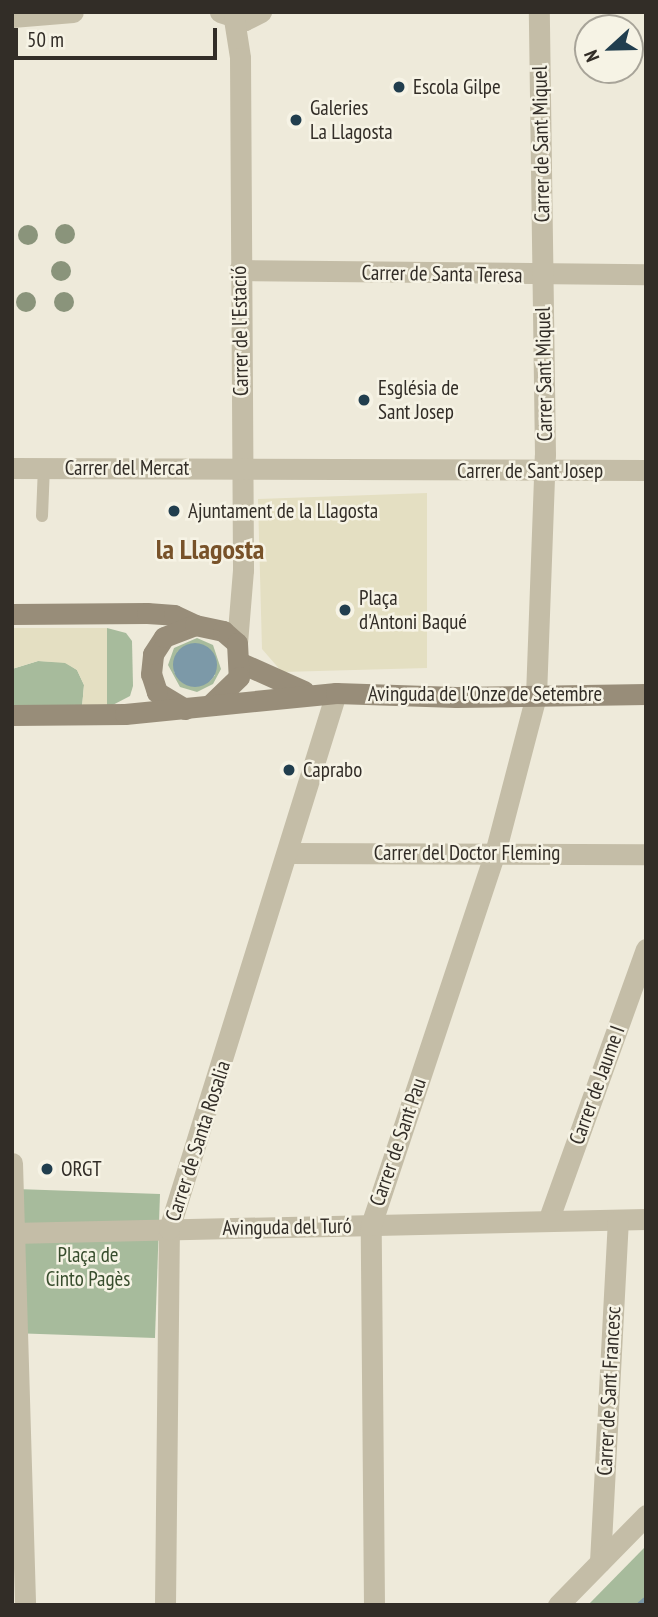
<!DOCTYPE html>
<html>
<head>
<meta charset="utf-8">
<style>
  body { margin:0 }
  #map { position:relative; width:658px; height:1617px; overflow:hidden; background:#eeeada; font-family:"PT Sans Narrow",sans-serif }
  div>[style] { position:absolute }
  .green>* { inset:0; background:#a7bb9c; transform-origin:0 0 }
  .plaza>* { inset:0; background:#e4dfc2 }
  .water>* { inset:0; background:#7c99a8 }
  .round { border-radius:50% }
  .stream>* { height:8px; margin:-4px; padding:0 4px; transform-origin:4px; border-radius:4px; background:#7c99a8 }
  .lane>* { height:12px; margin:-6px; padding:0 6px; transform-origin:6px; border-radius:6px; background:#c4bda7 }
  .street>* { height:21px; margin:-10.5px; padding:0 10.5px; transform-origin:10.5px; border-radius:10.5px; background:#c4bda7 }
  .secondary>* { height:21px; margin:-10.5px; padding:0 10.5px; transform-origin:10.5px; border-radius:10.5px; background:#988d79 }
  .trees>* { width:20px; height:20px; margin:-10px; border-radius:50%; background:#8a947b }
  .dots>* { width:19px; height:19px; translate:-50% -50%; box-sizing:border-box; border:4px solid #f6f3e5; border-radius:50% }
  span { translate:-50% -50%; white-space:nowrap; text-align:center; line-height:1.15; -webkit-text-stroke:5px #f6f3e5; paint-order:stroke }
  .poi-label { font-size:21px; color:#322d27 }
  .left { translate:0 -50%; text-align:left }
  .street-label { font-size:21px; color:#322d27 }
  .park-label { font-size:21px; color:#384d2d }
  .district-label { font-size:28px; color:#785229; font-weight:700 }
  .frame { position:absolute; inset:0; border:14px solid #322d27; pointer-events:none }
  .north { position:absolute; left:574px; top:14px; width:70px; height:70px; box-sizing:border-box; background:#f6f3e5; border:2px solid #a8a499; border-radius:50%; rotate:248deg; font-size:19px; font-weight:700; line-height:28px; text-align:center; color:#322d27 }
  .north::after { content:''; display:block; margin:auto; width:24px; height:32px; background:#213e4e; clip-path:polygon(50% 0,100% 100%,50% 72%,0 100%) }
  .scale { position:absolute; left:14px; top:28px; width:203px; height:32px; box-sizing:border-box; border:4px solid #322d27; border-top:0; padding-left:9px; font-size:21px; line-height:24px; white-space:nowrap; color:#322d27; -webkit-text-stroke:5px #f6f3e5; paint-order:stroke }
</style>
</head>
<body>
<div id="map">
  <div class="green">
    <i style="clip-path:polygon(107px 628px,126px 633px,132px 641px,133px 686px,130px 696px,107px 708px)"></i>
    <i style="clip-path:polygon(evenodd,197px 638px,213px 645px,221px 669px,213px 684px,197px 692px,180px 687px,168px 665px,174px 648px,197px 638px,178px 651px,215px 675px,210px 681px,183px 683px,174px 672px,178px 651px)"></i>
    <i style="clip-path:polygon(38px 661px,65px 662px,77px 670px,84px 685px,82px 707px,12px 707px,12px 669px)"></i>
    <i style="left:160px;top:1194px;width:144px;height:144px;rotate:92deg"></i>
    <i style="clip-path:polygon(646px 1546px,646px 1605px,588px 1605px,643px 1549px)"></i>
  </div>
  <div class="plaza">
    <i style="clip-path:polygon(427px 493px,427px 668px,282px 672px,262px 649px,258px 499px)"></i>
    <i style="clip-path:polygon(12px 628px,107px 628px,107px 708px,82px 707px,84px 685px,77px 670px,65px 663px,38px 661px,12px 669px)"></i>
  </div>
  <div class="water">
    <i class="round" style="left:173px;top:643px;width:44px;height:44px"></i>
  </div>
  <div class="stream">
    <i style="left:641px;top:1605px;width:6px;rotate:-39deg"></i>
  </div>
  <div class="lane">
    <i style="left:42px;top:516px;width:49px;rotate:-87.7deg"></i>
  </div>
  <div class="street">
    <i style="left:220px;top:12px;width:26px;rotate:18deg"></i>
    <i style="left:245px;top:20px;width:18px;rotate:-27deg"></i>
    <i style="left:12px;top:17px;width:61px;rotate:-4.7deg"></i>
    <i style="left:234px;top:19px;width:39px;rotate:81deg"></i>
    <i style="left:240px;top:58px;width:512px;rotate:89.66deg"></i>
    <i style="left:243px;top:570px;width:73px;rotate:94.7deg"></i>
    <i style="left:239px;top:270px;width:407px;rotate:0.6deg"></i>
    <i style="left:12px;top:468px;width:634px;rotate:0.18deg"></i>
    <i style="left:289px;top:853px;width:357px;rotate:0.2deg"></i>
    <i style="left:12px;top:1163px;width:442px;rotate:88.3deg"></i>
    <i style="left:548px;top:1221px;width:289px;rotate:-70.2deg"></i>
    <i style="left:12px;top:1233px;width:634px;rotate:-1.27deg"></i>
    <i style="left:600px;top:1562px;width:342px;rotate:-87deg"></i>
    <i style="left:165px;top:1605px;width:376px;rotate:-89.4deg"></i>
    <i style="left:169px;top:1229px;width:561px;rotate:-72.69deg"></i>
    <i style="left:374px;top:1605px;width:380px;rotate:-90.5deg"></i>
    <i style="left:371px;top:1225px;width:392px;rotate:-71.6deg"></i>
    <i style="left:495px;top:853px;width:162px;rotate:-75.4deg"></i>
    <i style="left:536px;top:696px;width:241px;rotate:-87.9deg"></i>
    <i style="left:545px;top:455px;width:443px;rotate:-90.8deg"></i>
    <i style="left:558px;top:1605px;width:126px;rotate:-45.6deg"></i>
  </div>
  <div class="secondary">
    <i style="left:12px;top:614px;width:135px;rotate:-0.4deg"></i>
    <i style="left:147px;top:613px;width:27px;rotate:4deg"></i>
    <i style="left:174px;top:615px;width:23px;rotate:25deg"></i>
    <i style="left:241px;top:663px;width:69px;rotate:24deg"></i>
    <i style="left:185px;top:709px;width:33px;rotate:-149deg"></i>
    <i style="left:157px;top:692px;width:19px;rotate:-108deg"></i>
    <i style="left:151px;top:674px;width:20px;rotate:-84deg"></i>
    <i style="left:153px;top:654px;width:20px;rotate:-57deg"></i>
    <i style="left:164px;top:637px;width:33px;rotate:-21deg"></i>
    <i style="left:195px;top:625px;width:29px;rotate:12deg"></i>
    <i style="left:223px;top:631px;width:18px;rotate:41deg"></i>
    <i style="left:237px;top:643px;width:34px;rotate:87deg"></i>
    <i style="left:239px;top:677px;width:39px;rotate:136deg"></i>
    <i style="left:12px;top:715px;width:113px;rotate:-0.5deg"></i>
    <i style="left:125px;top:714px;width:212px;rotate:-5.7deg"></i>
    <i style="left:336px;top:693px;width:120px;rotate:1.9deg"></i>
    <i style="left:456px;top:697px;width:190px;rotate:-0.9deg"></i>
  </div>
  <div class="trees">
    <i style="left:65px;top:234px"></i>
    <i style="left:28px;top:235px"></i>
    <i style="left:61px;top:271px"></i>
    <i style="left:26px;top:302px"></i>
    <i style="left:64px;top:302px"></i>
  </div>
  <div class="dots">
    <i style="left:399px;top:87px;background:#213e4e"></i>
    <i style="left:296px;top:120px;background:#213e4e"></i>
    <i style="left:364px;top:400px;background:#213e4e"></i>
    <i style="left:174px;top:511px;background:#213e4e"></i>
    <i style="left:345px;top:610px;background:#213e4e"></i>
    <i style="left:289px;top:770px;background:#213e4e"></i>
    <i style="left:47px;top:1169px;background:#213e4e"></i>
  </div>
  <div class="poi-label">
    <span class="left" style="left:413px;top:87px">Escola Gilpe</span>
    <span class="left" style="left:310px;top:120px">Galeries<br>La Llagosta</span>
    <span class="left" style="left:378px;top:400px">Església de<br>Sant Josep</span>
    <span class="left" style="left:188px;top:511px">Ajuntament de la Llagosta</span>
    <span class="left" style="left:359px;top:610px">Plaça<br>d'Antoni Baqué</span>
    <span class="left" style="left:303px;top:770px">Caprabo</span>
    <span class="left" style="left:61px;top:1169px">ORGT</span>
  </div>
  <div class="street-label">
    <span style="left:541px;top:144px;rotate:-91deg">Carrer de Sant Miquel</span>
    <span style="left:442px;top:274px;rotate:1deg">Carrer de Santa Teresa</span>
    <span style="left:240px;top:331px;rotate:-91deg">Carrer de l'Estació</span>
    <span style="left:544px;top:374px;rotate:-91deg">Carrer Sant Miquel</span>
    <span style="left:127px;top:468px">Carrer del Mercat</span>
    <span style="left:530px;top:471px">Carrer de Sant Josep</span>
    <span style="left:485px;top:694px">Avinguda de l'Onze de Setembre</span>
    <span style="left:467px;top:853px">Carrer del Doctor Fleming</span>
    <span style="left:597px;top:1085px;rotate:-70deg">Carrer de Jaume I</span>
    <span style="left:198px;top:1141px;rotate:-72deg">Carrer de Santa Rosalia</span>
    <span style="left:398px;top:1142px;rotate:-71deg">Carrer de Sant Pau</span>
    <span style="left:287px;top:1227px;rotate:-1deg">Avinguda del Turó</span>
    <span style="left:609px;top:1391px;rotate:-87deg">Carrer de Sant Francesc</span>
  </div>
  <div class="park-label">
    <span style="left:88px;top:1267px">Plaça de<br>Cinto Pagès</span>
  </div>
  <div class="district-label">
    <span style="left:210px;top:549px">la Llagosta</span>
  </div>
  <div class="frame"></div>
  <div class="north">N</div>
  <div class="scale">50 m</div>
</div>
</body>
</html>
